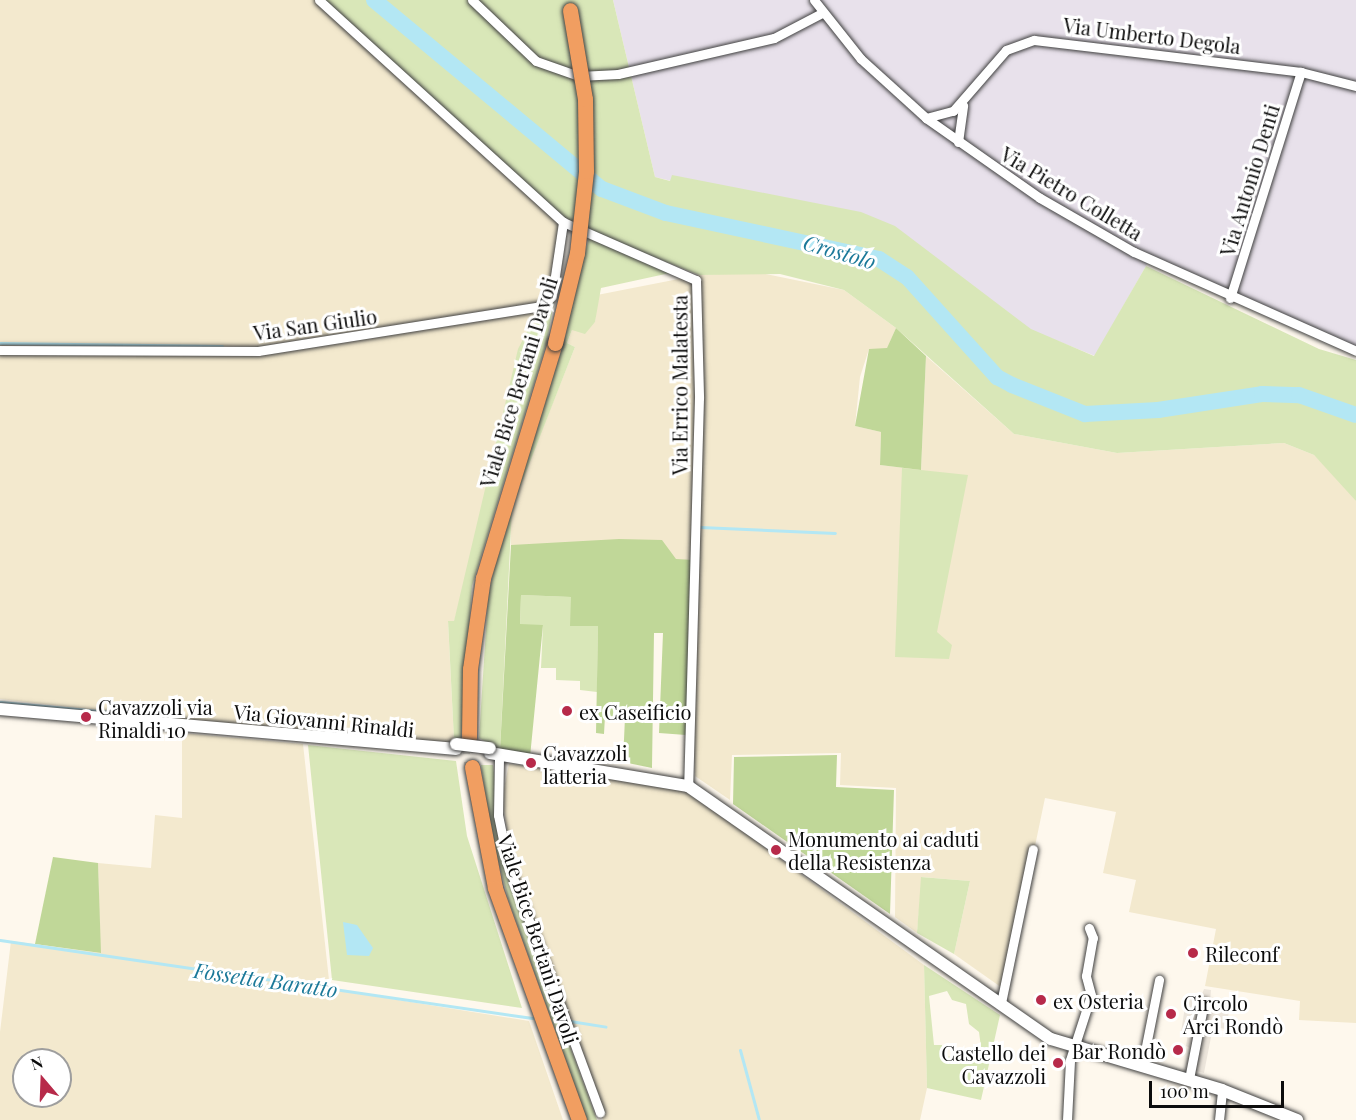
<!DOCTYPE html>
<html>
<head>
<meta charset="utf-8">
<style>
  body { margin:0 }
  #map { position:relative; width:1356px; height:1120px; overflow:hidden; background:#fef8ed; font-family:"Playfair Display",serif }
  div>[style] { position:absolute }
  .industrial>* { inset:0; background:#e8e1eb }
  .farmland>* { inset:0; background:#f3e9ce }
  .green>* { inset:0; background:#d9e7b8 }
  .forest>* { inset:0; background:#c0d798 }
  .plaza>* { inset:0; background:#ede6dc }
  .water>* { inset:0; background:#b3e7f4 }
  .stream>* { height:3px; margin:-1.5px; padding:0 1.5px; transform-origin:1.5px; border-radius:1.5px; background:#b3e7f4 }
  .river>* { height:16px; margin:-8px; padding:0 8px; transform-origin:8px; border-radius:8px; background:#b3e7f4 }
  .trunk-tunnel>* { height:15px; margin-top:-7.5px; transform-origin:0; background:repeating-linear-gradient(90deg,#dad5cb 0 15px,transparent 0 23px) }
  .roads { filter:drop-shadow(0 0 2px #3f3f3f) drop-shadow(0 0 2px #3f3f3f) }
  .minor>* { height:9px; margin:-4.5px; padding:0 4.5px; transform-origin:4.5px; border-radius:4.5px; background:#fff }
  .tertiary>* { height:12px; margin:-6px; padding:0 6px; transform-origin:6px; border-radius:6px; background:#fff }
  .trunk>* { height:15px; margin:-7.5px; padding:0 7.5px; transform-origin:7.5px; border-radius:7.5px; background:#f19e61 }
  .bridges { filter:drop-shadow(0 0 2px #3f3f3f) drop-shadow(0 0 2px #3f3f3f) }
  .tertiary-bridge>* { height:12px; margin:-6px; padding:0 6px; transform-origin:6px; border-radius:6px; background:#fff }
  .trunk-bridge>* { height:15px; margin:-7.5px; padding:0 7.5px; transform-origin:7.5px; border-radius:7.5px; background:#f19e61 }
  .dots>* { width:16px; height:16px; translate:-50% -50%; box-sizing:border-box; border:3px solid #fff; border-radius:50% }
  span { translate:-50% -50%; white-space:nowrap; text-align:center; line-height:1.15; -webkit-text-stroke:6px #fff; paint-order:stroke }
  .street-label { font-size:20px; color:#0c0c0c }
  .poi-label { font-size:20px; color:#0c0c0c }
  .left { translate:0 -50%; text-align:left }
  .right { translate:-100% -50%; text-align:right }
  .water-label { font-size:21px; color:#1b7999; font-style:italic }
  .north { position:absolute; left:12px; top:1048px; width:60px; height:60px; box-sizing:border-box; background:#fff; border:2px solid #9e9e9e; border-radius:50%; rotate:341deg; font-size:16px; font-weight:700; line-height:24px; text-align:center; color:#0c0c0c }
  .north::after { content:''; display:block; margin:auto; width:21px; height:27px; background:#b72a4a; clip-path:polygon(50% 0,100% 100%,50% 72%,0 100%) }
  .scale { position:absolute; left:1149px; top:1081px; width:135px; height:27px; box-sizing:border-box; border:3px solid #0c0c0c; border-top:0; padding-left:8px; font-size:18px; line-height:21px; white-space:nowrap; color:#0c0c0c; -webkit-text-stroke:4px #fff; paint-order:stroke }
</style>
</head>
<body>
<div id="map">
  <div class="industrial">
    <i style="clip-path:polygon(613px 0,1356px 0,1356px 351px,1150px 259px,1095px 356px,1048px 337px,986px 327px,877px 231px,655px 177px)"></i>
  </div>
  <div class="farmland">
    <i style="clip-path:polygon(0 0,321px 0,567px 222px,554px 300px,546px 319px,530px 326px,454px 622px,448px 622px,454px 740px,430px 748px,0 699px)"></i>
    <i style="clip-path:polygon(756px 272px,844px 290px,896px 328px,887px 349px,869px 349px,860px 377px,855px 426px,881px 432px,880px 465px,921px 470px,926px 356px,1014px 434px,1117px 453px,1284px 443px,1314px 455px,1351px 491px,1356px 501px,1356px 1023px,1299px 1020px,1300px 1001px,1205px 986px,1216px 929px,1129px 912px,1136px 880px,1103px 873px,1116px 812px,1045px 798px,1005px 990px,954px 954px,970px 881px,922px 877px,917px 933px,895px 917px,896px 788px,840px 785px,841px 753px,732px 755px,730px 800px,695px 776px,692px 656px,676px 559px,618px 544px,511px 545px,511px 508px,575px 347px,567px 343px,572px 330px,595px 322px,597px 295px,699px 275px)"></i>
    <i style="clip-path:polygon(evenodd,182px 733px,303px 744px,330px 989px,529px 1021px,563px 1120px,0 1120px,0 1032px,11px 941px,100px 953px,98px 863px,151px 868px,155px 815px,182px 818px,182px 733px,24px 1060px,60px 1060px,60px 1096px,24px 1096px,24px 1060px)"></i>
    <i style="clip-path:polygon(509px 764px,648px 779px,687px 790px,924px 965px,927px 1088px,920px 1120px,603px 1120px,514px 872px,502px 798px)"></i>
  </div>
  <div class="green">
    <i style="clip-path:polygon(321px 0,613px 0,655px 177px,670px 181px,672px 175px,861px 212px,895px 226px,1031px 329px,1094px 356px,1146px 266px,1319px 349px,1356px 360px,1356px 501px,1314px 455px,1284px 443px,1117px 453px,1014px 434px,896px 328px,844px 290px,780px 274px,699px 275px,567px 222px)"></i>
    <i style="clip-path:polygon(567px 232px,547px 341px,472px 586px,461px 739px,454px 740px,448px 621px,454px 621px,518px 349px,530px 326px,547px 319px)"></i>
    <i style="clip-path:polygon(589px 237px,670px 273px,601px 288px,595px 322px,585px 334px,572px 330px,567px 343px,575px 347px,512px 508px,500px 750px,479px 738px,488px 598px,504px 522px,562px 349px)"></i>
    <i style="clip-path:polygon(902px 468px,968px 475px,937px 632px,952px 645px,949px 659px,895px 657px)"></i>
    <i style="clip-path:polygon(521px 595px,571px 597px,598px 626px,597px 692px,580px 690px,580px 681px,556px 680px,556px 668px,541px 668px,543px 625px,520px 625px)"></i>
    <i style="clip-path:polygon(308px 745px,456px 761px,467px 836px,522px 1008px,332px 980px)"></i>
    <i style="clip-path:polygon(481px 765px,493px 765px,507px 875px,597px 1120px,587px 1120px,508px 898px,491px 833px)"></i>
    <i style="clip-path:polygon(921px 877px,970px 881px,954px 954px,917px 933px)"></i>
    <i style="clip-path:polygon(evenodd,924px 965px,1000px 1015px,981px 1100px,927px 1088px,924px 965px,947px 991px,952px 1000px,966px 1004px,969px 1024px,979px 1032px,982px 1055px,943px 1057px,942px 1045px,934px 1045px,929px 996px,947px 991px)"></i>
  </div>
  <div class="forest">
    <i style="clip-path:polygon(896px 328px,926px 356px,921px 470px,880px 465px,881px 432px,855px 426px,869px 349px,887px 348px)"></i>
    <i style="clip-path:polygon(619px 539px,662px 540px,676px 559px,694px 560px,686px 735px,659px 733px,663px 633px,654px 633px,652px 768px,623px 762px,625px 717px,605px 716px,604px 734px,596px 733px,598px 626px,570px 626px,571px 597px,521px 595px,520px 624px,543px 625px,530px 757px,500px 750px,511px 545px)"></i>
    <i style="clip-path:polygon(837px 755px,836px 787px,894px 790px,890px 914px,733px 804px,734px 757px)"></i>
    <i style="clip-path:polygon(53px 857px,98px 863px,101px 953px,35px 944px)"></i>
  </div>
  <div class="plaza">
    <i style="clip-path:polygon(1204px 989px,1211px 990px,1210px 1001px,1230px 1005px,1226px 1029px,1213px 1027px,1204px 1073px,1185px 1068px,1190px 1048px,1186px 1046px,1188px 1034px,1181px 1032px,1187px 994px,1201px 997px)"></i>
  </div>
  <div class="water">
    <i style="clip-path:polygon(343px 922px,357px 925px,373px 948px,369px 956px,347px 955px)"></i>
  </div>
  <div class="stream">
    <i style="left:0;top:343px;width:222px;rotate:0.8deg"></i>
    <i style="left:700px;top:527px;width:135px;rotate:2.5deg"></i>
    <i style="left:0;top:702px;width:142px;rotate:5.3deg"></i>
    <i style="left:0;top:940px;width:538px;rotate:8.34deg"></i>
    <i style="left:570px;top:1021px;width:36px;rotate:9deg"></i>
    <i style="left:740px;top:1050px;width:73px;rotate:74.8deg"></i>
  </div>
  <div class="river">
    <i style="left:374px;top:0;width:296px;rotate:39.7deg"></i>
    <i style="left:602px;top:189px;width:68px;rotate:20.6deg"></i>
    <i style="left:666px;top:213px;width:218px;rotate:12.2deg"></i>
    <i style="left:879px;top:259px;width:33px;rotate:33deg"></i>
    <i style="left:907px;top:277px;width:135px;rotate:48deg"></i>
    <i style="left:997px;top:377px;width:17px;rotate:28deg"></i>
    <i style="left:1012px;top:385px;width:79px;rotate:21.7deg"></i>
    <i style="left:1085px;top:414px;width:73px;rotate:-3.1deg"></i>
    <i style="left:1158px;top:410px;width:105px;rotate:-8.7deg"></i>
    <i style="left:1262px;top:394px;width:37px;rotate:2deg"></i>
    <i style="left:1299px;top:395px;width:60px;rotate:19.3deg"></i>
  </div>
  <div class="trunk-tunnel">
    <i style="left:469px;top:738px;width:29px;rotate:84deg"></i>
  </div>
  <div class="roads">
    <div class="minor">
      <i style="left:319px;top:0;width:330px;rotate:42.3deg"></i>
      <i style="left:563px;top:222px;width:145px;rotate:23.6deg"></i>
      <i style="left:696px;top:280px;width:118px;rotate:88.5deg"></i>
      <i style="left:699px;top:398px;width:388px;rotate:91.6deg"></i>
      <i style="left:472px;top:0;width:88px;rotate:43.6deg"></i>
      <i style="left:536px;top:61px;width:46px;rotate:19.2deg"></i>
      <i style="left:579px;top:76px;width:39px;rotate:-3deg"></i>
      <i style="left:618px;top:74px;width:160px;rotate:-13deg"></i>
      <i style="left:774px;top:38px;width:54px;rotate:-27.5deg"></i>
      <i style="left:814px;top:0;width:75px;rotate:51.5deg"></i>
      <i style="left:861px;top:59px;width:88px;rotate:42.2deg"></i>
      <i style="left:926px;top:118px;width:139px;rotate:35.1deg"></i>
      <i style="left:1040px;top:198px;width:108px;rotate:29.9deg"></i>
      <i style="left:1134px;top:252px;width:243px;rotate:24deg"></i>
      <i style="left:926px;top:118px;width:28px;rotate:-15deg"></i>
      <i style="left:953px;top:111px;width:81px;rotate:-49deg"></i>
      <i style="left:1006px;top:50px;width:30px;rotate:-20deg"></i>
      <i style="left:1034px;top:40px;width:269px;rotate:6.8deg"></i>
      <i style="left:1301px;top:72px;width:57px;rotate:14.3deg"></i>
      <i style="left:958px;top:142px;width:37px;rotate:-82deg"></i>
      <i style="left:1230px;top:298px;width:237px;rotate:-72.6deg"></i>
      <i style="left:0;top:350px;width:258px;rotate:0.2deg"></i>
      <i style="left:258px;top:351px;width:289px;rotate:-9deg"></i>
      <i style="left:543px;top:306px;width:13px;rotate:-48deg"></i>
      <i style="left:552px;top:296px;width:75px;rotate:-81.5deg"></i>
      <i style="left:499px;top:758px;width:57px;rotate:91deg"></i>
      <i style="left:498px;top:815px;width:50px;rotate:78.5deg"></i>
      <i style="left:508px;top:864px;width:265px;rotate:69.7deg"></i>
      <i style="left:1001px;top:1003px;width:157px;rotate:-78.3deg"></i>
      <i style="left:1142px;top:1066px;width:88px;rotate:-78.8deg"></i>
      <i style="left:1189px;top:1079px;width:78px;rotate:-79deg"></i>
      <i style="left:1067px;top:1120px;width:60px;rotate:-87.1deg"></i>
      <i style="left:1070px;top:1060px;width:68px;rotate:-72.1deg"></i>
      <i style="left:1091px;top:995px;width:20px;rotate:-105deg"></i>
      <i style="left:1086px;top:976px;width:39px;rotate:-80deg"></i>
      <i style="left:1093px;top:938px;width:11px;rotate:-112deg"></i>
      <i style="left:1219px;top:1120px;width:30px;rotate:-84deg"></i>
    </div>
    <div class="tertiary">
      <i style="left:0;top:709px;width:458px;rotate:5deg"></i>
      <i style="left:490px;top:753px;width:201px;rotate:9.5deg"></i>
      <i style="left:688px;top:786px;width:442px;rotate:34.9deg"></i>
      <i style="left:1051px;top:1039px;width:178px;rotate:16.6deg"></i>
      <i style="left:1222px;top:1090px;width:81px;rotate:21.8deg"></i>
    </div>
    <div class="trunk">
      <i style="left:469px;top:738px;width:69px;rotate:-89.2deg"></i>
      <i style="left:470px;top:669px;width:92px;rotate:-81.9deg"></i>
      <i style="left:483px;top:578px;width:246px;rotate:-73deg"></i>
      <i style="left:472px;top:767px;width:123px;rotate:79.2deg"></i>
      <i style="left:495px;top:888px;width:247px;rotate:70.1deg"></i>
    </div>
  </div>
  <div class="bridges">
    <div class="tertiary-bridge">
      <i style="left:456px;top:744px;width:34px;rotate:7deg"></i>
    </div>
    <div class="trunk-bridge">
      <i style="left:555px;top:343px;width:93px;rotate:-76.3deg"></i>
      <i style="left:577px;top:253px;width:82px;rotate:-83.7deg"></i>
      <i style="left:586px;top:171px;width:72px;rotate:-90.8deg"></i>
      <i style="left:585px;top:99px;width:90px;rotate:-99.6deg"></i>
    </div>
  </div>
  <div class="dots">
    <i style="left:567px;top:711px;background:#b72a4a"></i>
    <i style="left:86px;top:717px;background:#b72a4a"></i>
    <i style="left:531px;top:763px;background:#b72a4a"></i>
    <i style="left:776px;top:850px;background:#b72a4a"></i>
    <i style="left:1193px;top:953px;background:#b72a4a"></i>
    <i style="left:1041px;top:1000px;background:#b72a4a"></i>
    <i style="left:1171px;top:1014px;background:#b72a4a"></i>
    <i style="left:1178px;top:1050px;background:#b72a4a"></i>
    <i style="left:1058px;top:1063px;background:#b72a4a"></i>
  </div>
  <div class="street-label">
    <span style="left:1152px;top:35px;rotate:7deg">Via Umberto Degola</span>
    <span style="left:1249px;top:180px;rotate:-73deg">Via Antonio Denti</span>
    <span style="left:1072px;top:193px;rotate:31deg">Via Pietro Colletta</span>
    <span style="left:315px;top:324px;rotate:-8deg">Via San Giulio</span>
    <span style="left:518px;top:382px;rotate:-73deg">Viale Bice Bertani Davoli</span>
    <span style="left:679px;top:385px;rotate:-90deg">Via Errico Malatesta</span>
    <span style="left:324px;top:720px;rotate:6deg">Via Giovanni Rinaldi</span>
    <span style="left:539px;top:939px;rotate:72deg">Viale Bice Bertani Davoli</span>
  </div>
  <div class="poi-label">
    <span class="left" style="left:98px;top:718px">Cavazzoli via<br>Rinaldi 10</span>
    <span class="left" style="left:579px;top:711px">ex Caseificio</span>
    <span class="left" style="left:543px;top:764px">Cavazzoli<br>latteria</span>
    <span class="left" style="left:788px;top:850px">Monumento ai caduti<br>della Resistenza</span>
    <span class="left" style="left:1205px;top:953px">Rileconf</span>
    <span class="left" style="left:1053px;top:1000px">ex Osteria</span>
    <span class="left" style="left:1183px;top:1014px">Circolo<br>Arci Rondò</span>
    <span class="right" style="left:1166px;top:1050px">Bar Rondò</span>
    <span class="right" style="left:1046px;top:1064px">Castello dei<br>Cavazzoli</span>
  </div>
  <div class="water-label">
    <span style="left:840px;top:251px;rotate:16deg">Crostolo</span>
    <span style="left:266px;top:979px;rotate:8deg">Fossetta Baratto</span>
  </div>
  <div class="north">N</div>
  <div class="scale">100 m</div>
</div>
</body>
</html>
